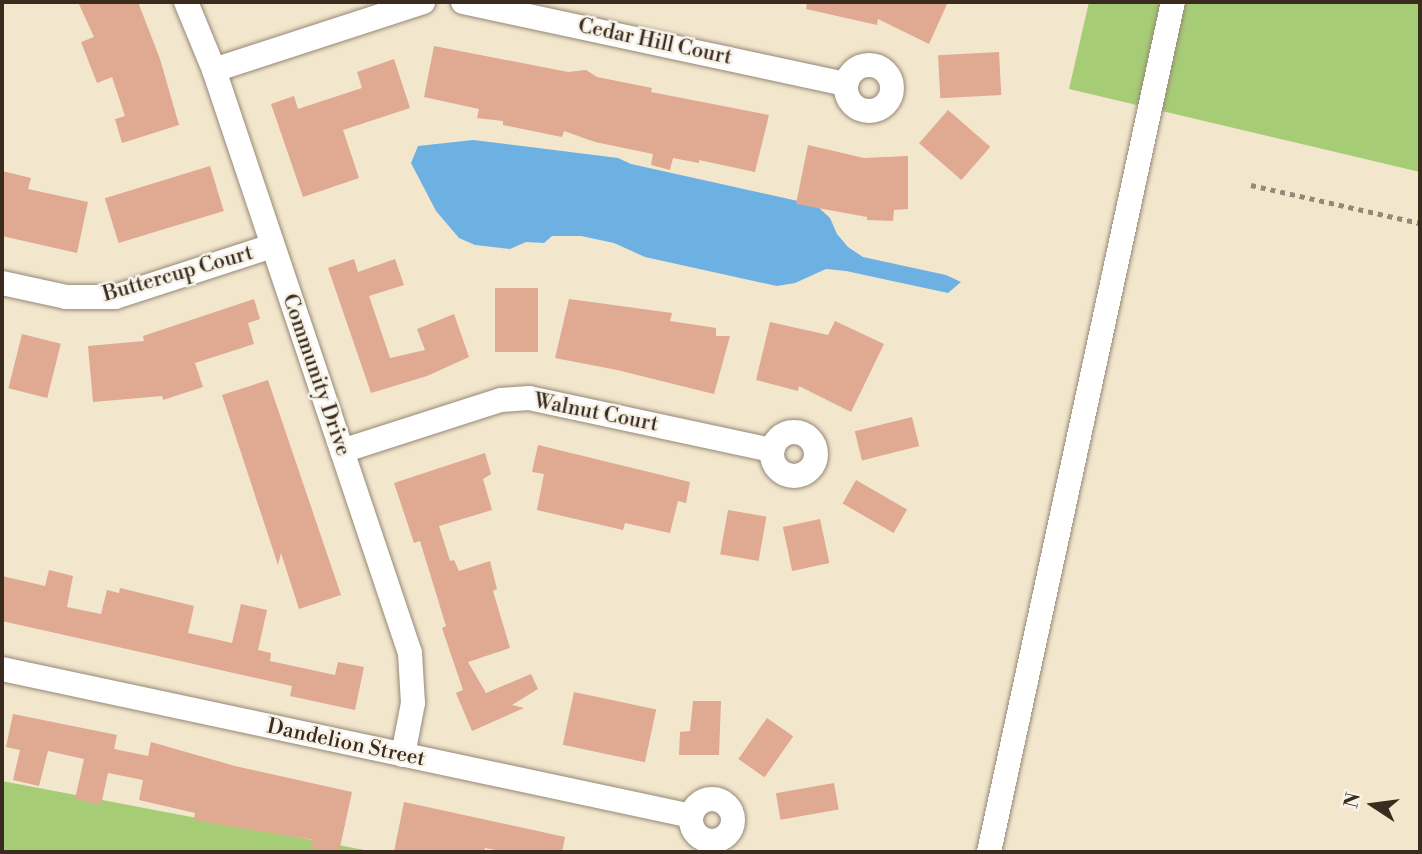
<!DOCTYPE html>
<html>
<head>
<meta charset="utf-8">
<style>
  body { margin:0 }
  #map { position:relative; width:1422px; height:854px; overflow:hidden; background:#f2e6cd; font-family:"Libre Bodoni",serif }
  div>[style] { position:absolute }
  .green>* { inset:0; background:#a7cc76 }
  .water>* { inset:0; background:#6db1e3 }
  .building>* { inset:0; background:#dfa992; transform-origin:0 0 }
  .path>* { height:4.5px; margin-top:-2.25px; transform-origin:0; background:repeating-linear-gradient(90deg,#968876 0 5px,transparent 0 10px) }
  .roads { filter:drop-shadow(0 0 2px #968876) drop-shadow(0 0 2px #968876) }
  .minor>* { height:24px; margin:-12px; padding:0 12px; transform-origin:12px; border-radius:12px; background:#fff }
  .minor>.ring { margin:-12px; padding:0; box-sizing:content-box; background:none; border:24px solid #fff; border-radius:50% }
  span { translate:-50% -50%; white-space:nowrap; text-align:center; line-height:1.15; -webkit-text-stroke:5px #f7f3e8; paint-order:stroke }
  .street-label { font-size:21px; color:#3b2a1e }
  .frame { position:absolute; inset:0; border:4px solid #3b2a1e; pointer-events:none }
  .north { position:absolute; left:1338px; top:770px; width:70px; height:70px; -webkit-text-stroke:5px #f7f3e8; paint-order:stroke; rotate:283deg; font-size:19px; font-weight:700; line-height:28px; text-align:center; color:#3b2a1e }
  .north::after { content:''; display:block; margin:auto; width:24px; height:32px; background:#3b2a1e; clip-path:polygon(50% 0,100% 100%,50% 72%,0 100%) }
</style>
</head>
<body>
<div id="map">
  <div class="green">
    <i style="clip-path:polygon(1089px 2px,1420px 2px,1420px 172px,1069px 89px)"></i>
    <i style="clip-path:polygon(2px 781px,375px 852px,2px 852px)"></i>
  </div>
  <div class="water">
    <i style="clip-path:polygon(473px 140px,618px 158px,631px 164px,816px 205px,830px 218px,837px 234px,848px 247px,863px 257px,946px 275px,961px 282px,948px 293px,846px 271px,826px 269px,795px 283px,777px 286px,645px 257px,614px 243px,581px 236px,552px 236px,544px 243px,526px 242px,510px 249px,475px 245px,459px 238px,436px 211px,411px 163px,418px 146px)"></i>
  </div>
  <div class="building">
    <i style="clip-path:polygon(78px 2px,138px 2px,160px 59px,179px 125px,122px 143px,115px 119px,125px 116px,112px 77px,97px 83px,81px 42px,94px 37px)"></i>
    <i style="clip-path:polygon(807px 2px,948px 2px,929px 44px,878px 19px,877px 25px,806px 9px)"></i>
    <i style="clip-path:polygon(434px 46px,568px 72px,586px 70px,597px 77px,652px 88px,651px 92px,769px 115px,755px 172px,699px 160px,699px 163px,673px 158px,670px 170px,651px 165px,653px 154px,595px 142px,564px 131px,562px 137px,503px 125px,503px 121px,477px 118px,479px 109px,424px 97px)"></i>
    <i style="left:999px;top:52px;width:43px;height:61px;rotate:87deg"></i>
    <i style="clip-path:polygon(394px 59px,410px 108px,343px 130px,359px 178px,303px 197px,271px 104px,294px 96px,298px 109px,362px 88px,357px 72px)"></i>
    <i style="left:948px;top:110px;width:56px;height:44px;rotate:41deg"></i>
    <i style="clip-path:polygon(808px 145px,864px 158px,908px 156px,908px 209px,894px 210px,893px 221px,867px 220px,867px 217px,796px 204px)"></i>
    <i style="left:210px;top:166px;width:47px;height:110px;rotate:73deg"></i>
    <i style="clip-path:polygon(2px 171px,31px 178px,28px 189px,88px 202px,77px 253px,2px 236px)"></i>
    <i style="clip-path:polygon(354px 259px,358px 272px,395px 259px,404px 285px,369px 296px,390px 358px,425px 350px,417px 329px,454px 314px,469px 357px,427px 376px,371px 393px,328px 268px)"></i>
    <i style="left:495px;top:288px;width:43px;height:64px"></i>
    <i style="clip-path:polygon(254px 299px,260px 319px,248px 323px,254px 344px,195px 363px,203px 387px,163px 400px,162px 396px,93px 402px,88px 346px,144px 341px,143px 336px)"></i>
    <i style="clip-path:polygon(569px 299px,672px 313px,670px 321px,716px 328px,716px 336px,730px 336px,714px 394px,617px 370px,555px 358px)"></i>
    <i style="clip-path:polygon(835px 321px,884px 344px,851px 412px,799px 386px,798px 391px,756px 380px,770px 322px,828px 335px)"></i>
    <i style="left:22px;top:334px;width:40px;height:56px;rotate:14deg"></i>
    <i style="clip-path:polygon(268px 380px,341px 595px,299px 609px,281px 553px,278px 565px,222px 395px)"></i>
    <i style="left:912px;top:417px;width:30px;height:59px;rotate:76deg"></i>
    <i style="clip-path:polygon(538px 445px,690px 482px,686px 503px,678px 501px,670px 533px,625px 523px,623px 530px,537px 510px,544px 474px,532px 472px)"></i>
    <i style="clip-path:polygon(485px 453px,491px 474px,483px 479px,492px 510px,439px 526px,450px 561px,454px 560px,459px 571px,490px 561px,497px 589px,493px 591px,510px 648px,468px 662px,486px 693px,531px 674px,538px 689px,512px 705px,524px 708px,472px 731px,456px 693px,463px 690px,442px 628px,446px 626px,420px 541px,414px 543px,394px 483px)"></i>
    <i style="left:856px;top:480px;width:59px;height:27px;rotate:30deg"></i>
    <i style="left:728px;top:510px;width:39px;height:45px;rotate:10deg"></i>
    <i style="left:820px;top:519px;width:45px;height:38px;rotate:78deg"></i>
    <i style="clip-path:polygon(49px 570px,73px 576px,67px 607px,101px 614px,107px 590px,119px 593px,120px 588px,194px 606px,188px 633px,232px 643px,241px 604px,267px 610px,258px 650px,271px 653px,270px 661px,335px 675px,338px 662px,364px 667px,355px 710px,290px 696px,292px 686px,2px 621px,2px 576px,45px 586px)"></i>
    <i style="left:574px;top:692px;width:84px;height:54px;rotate:12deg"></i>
    <i style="clip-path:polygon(693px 701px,721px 701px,719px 755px,679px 755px,680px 732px,690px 731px)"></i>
    <i style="clip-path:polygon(13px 714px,117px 735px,114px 749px,148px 756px,151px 742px,235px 766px,352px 792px,339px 852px,311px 848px,313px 840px,194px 820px,195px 813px,139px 800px,143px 780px,108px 773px,101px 805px,75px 799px,84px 759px,48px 751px,39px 786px,13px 780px,20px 750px,6px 747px)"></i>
    <i style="left:767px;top:718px;width:32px;height:50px;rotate:35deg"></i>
    <i style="left:834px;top:783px;width:27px;height:59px;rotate:80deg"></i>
    <i style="clip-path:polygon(404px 802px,565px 837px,562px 852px,506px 852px,485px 848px,484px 852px,394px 852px)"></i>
  </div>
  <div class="path">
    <i style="left:1251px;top:185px;width:173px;rotate:12.7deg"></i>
  </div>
  <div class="roads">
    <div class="minor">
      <i style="left:186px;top:2px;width:74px;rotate:67.6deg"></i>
      <i style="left:214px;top:70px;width:615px;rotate:71.42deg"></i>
      <i style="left:410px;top:653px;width:50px;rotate:86.6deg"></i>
      <i style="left:413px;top:703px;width:53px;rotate:100.9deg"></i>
      <i style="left:463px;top:2px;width:392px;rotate:12.1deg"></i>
      <i class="ring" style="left:846px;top:65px;width:22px;height:22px"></i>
      <i style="left:214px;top:70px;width:220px;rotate:-18deg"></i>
      <i style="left:2px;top:283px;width:66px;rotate:12.3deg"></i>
      <i style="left:66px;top:297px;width:49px"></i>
      <i style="left:115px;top:297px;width:165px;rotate:-18deg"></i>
      <i class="ring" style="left:772px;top:432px;width:20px;height:20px"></i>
      <i style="left:342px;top:451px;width:167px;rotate:-17.8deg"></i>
      <i style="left:501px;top:400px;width:28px;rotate:-4deg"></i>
      <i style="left:529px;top:398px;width:249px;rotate:12.1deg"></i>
      <i style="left:2px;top:669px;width:705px;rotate:12.04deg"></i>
      <i class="ring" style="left:691px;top:799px;width:18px;height:18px"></i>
      <i style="left:989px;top:852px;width:870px;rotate:-77.79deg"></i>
    </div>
  </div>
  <div class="street-label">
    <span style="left:655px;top:42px;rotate:12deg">Cedar Hill Court</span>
    <span style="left:178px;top:274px;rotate:-16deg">Buttercup Court</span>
    <span style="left:316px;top:375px;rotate:71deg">Community Drive</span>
    <span style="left:596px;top:413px;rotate:11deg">Walnut Court</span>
    <span style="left:346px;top:743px;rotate:12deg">Dandelion Street</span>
  </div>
  <div class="frame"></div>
  <div class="north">N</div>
</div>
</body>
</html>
